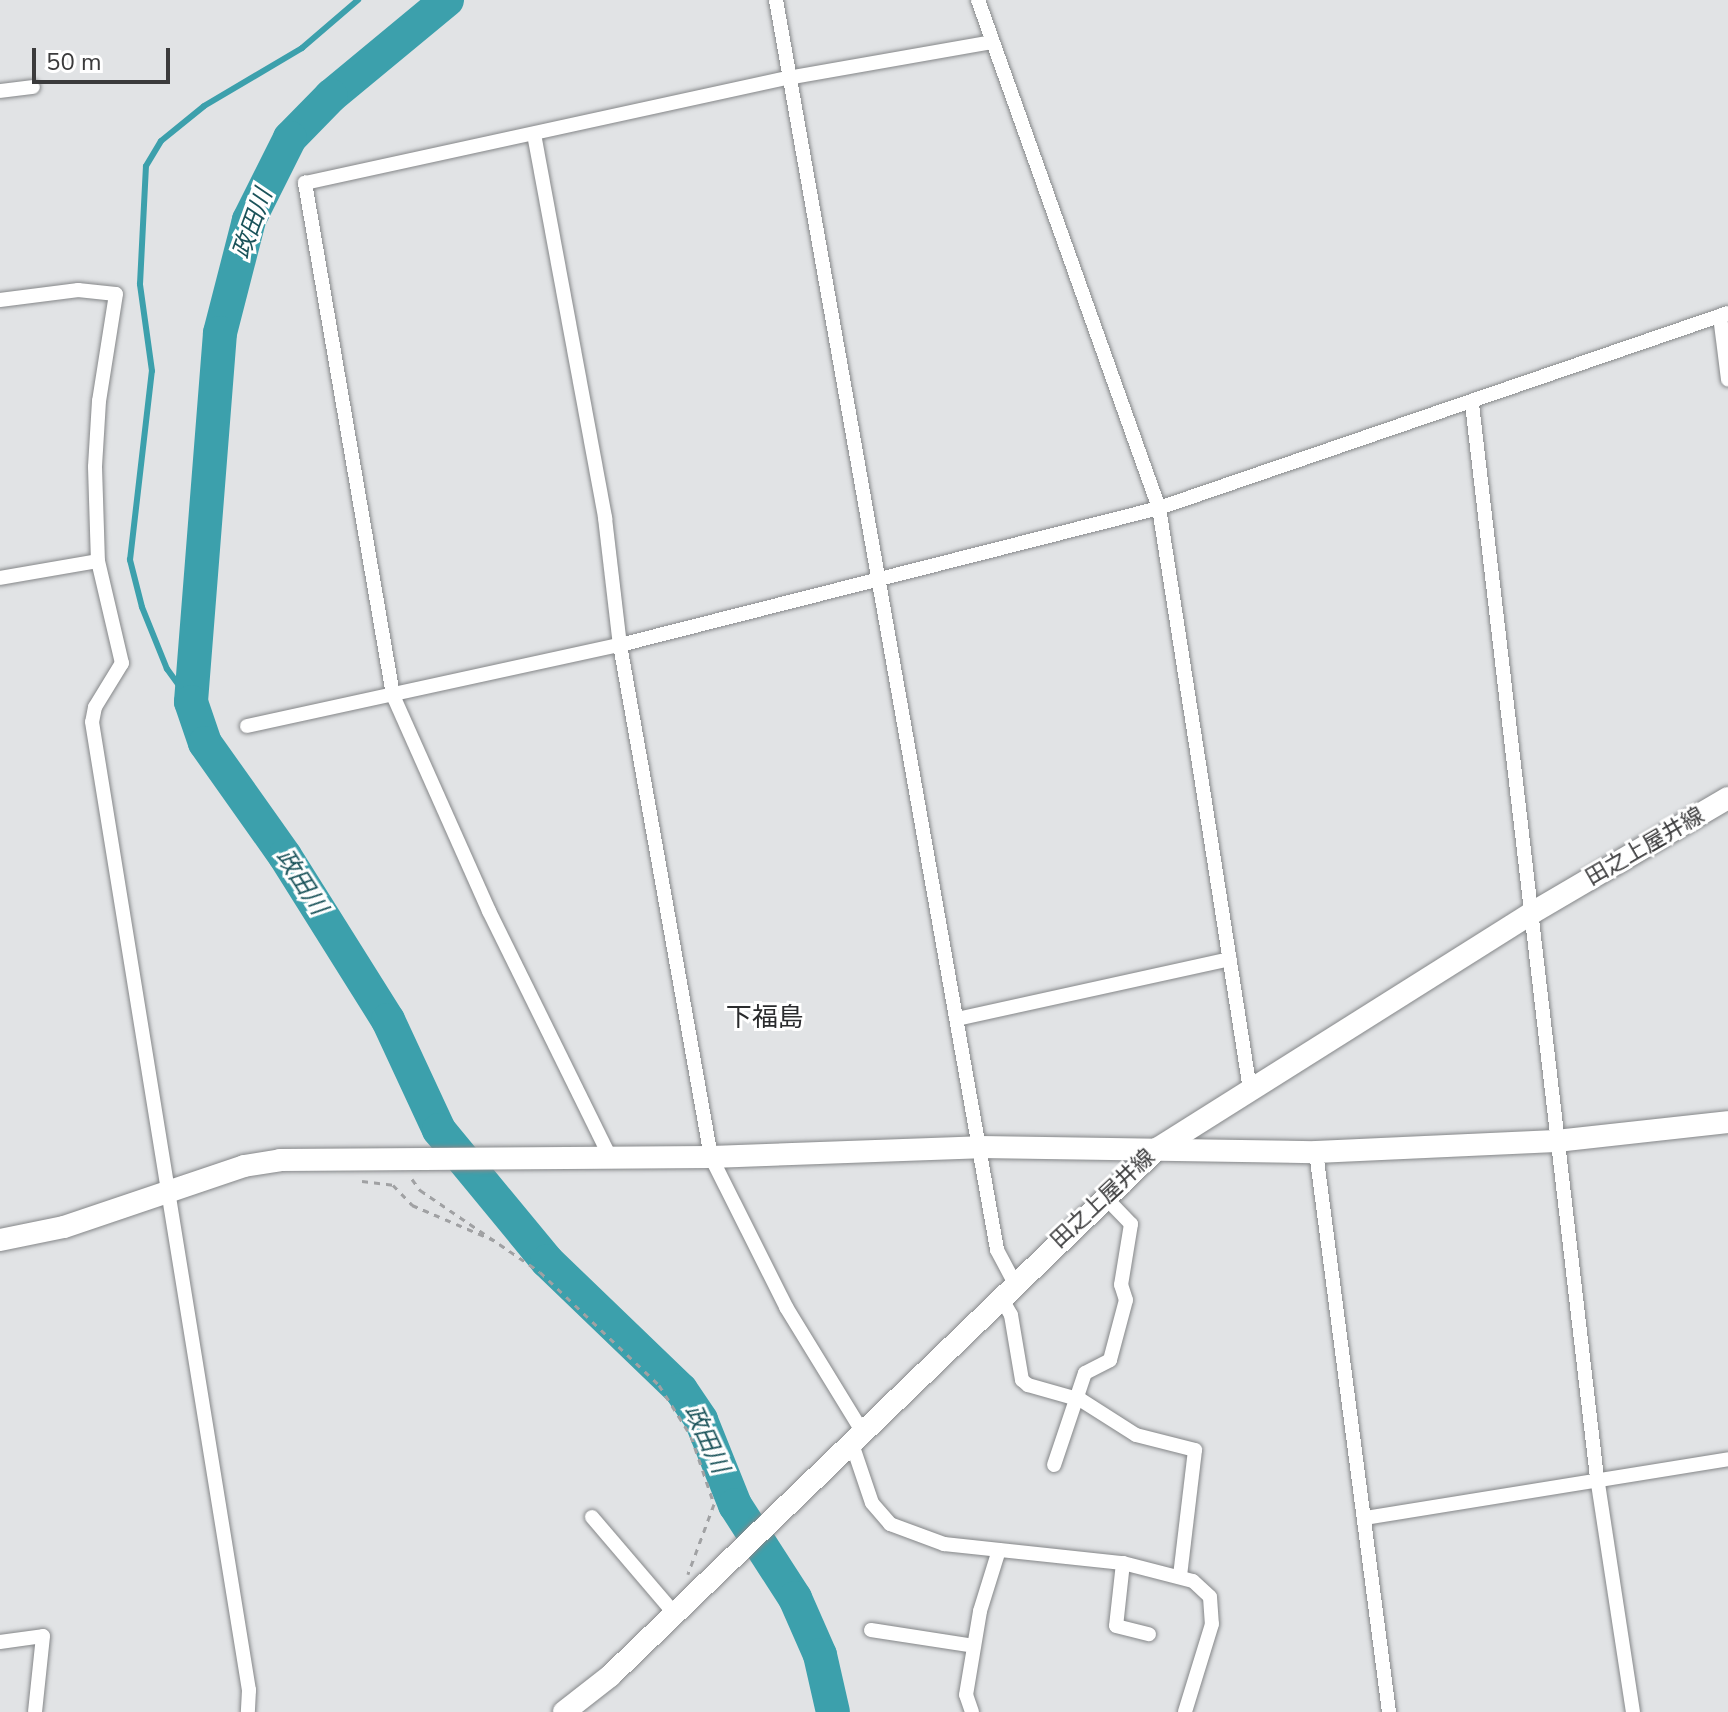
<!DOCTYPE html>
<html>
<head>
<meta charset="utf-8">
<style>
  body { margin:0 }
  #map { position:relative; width:1728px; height:1712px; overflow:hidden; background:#e1e3e5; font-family:"Nunito Sans","Noto Sans JP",sans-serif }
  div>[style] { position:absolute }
  .stream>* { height:6px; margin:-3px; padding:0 3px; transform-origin:3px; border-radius:3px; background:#3ca0ac }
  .river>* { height:34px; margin:-17px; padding:0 17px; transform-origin:17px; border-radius:17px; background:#3ca0ac }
  .path>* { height:3px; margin-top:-1.5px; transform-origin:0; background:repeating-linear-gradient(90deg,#a0a1a3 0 6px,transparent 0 12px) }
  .roads { filter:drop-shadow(0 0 2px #858789) drop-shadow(0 0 2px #858789) }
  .street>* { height:14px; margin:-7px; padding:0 7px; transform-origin:7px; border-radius:7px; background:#fff }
  .secondary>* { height:22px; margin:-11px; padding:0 11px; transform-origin:11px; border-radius:11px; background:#fff }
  span { translate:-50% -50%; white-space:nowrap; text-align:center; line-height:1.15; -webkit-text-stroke:6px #fff; paint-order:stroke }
  .street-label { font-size:22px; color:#3b3b3c }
  .water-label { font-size:24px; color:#1b535a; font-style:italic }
  .quarter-label { font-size:26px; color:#2a2b2d }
  .scale { position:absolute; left:32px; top:48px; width:138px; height:36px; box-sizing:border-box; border:4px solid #3b3b3c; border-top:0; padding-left:10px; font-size:24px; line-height:28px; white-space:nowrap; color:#3b3b3c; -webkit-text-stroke:6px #fff; paint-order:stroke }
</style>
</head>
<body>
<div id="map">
  <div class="stream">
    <i style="left:191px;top:702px;width:41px;rotate:-126deg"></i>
    <i style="left:167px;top:669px;width:67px;rotate:-112deg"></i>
    <i style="left:142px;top:607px;width:49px;rotate:-104.3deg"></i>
    <i style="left:130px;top:560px;width:190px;rotate:-83.4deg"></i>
    <i style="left:152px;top:371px;width:88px;rotate:-97.9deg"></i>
    <i style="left:140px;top:284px;width:118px;rotate:-87.1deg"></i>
    <i style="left:146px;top:166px;width:29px;rotate:-59deg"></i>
    <i style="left:161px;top:141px;width:55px;rotate:-39.1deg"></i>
    <i style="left:204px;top:106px;width:114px;rotate:-30.6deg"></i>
    <i style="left:302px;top:48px;width:74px;rotate:-40.6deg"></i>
  </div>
  <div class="river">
    <i style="left:447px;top:0;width:151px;rotate:140.4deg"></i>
    <i style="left:331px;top:96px;width:59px;rotate:134.3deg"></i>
    <i style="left:290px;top:138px;width:92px;rotate:116.6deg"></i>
    <i style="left:249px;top:220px;width:117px;rotate:104.4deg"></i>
    <i style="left:220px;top:333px;width:370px;rotate:94.5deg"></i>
    <i style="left:191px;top:702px;width:43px;rotate:71.1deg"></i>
    <i style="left:205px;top:743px;width:138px;rotate:54.7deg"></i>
    <i style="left:285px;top:856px;width:194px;rotate:57.9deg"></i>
    <i style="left:388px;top:1020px;width:121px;rotate:65.1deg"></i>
    <i style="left:439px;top:1130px;width:170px;rotate:50.5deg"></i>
    <i style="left:547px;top:1261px;width:186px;rotate:43.9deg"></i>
    <i style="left:681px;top:1390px;width:36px;rotate:56deg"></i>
    <i style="left:701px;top:1420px;width:92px;rotate:68.2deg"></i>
    <i style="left:735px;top:1505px;width:111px;rotate:57.2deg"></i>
    <i style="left:795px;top:1598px;width:62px;rotate:66.3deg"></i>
    <i style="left:820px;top:1655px;width:58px;rotate:77.2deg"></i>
  </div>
  <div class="path">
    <i style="left:412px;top:1179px;width:14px;rotate:54deg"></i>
    <i style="left:420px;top:1190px;width:145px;rotate:34.3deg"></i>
    <i style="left:540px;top:1272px;width:164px;rotate:43.5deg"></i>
    <i style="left:659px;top:1385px;width:60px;rotate:57.9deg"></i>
    <i style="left:691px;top:1436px;width:72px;rotate:71.3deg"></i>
    <i style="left:714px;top:1504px;width:75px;rotate:110.4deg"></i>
    <i style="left:362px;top:1181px;width:31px;rotate:7deg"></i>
    <i style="left:393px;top:1185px;width:28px;rotate:46deg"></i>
    <i style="left:412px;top:1205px;width:94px;rotate:23.3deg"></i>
  </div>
  <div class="roads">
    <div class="street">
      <i style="left:776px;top:0;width:1269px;rotate:79.97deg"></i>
      <i style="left:997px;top:1250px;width:36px;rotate:62deg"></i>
      <i style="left:978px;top:0;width:539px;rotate:70.39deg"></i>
      <i style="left:1159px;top:508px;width:589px;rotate:81.11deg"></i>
      <i style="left:0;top:91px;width:33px;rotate:-7deg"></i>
      <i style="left:534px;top:134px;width:391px;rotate:79.5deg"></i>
      <i style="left:605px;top:518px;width:128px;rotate:83.3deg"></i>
      <i style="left:620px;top:645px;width:520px;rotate:79.92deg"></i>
      <i style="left:711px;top:1157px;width:168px;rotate:63.4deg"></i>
      <i style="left:786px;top:1307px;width:145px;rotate:58.5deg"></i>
      <i style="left:0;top:300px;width:79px;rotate:-7.3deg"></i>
      <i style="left:78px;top:290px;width:38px;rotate:6deg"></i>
      <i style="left:116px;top:294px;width:108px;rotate:99deg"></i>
      <i style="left:99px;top:401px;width:66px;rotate:93.5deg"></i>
      <i style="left:95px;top:467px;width:94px;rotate:88.2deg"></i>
      <i style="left:98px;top:561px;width:105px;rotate:76.8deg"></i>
      <i style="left:122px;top:663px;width:52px;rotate:121.5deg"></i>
      <i style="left:95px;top:707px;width:15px;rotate:101deg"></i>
      <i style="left:92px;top:722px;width:981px;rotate:80.79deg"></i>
      <i style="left:249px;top:1690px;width:22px;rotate:93deg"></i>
      <i style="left:1720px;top:316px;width:64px;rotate:82.8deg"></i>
      <i style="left:1472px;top:404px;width:1080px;rotate:83.36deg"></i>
      <i style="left:1597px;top:1477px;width:238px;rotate:81.3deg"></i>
      <i style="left:0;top:578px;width:99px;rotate:-9.8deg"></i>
      <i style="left:247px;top:726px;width:382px;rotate:-12.3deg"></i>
      <i style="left:620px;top:645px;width:556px;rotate:-14.26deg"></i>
      <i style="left:1159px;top:508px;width:601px;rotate:-18.92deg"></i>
      <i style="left:957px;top:1019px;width:279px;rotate:-12.4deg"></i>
      <i style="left:1316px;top:1152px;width:565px;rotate:82.57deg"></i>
      <i style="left:610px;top:1157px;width:274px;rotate:-116.2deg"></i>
      <i style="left:489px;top:911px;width:236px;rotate:-114deg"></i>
      <i style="left:393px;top:695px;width:520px;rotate:-99.75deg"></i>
      <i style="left:305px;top:183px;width:494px;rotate:-12.3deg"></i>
      <i style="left:788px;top:78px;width:207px;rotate:-10deg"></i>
      <i style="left:1000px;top:1296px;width:22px;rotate:60deg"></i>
      <i style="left:1011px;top:1315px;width:66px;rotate:80.4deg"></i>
      <i style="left:1022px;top:1380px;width:8px;rotate:40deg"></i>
      <i style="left:1028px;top:1385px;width:55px;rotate:15.8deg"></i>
      <i style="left:1081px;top:1400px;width:65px;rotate:32.5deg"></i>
      <i style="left:1136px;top:1435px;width:61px;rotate:14.3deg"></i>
      <i style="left:1195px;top:1450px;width:127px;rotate:96.8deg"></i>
      <i style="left:851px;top:1441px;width:65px;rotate:71.3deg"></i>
      <i style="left:872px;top:1503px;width:28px;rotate:49deg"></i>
      <i style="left:890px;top:1524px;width:58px;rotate:20.3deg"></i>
      <i style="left:944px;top:1544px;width:180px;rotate:6.1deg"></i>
      <i style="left:1123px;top:1563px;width:72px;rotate:14.4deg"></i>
      <i style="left:1193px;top:1581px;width:23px;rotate:43deg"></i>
      <i style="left:1210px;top:1597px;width:27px;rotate:86deg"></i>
      <i style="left:1212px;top:1624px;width:92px;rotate:107.1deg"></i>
      <i style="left:1054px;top:1465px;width:97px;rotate:-71.4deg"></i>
      <i style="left:1085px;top:1373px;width:28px;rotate:-27deg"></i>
      <i style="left:1110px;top:1360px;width:62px;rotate:-75.1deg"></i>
      <i style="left:1126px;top:1300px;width:16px;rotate:-108deg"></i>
      <i style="left:1121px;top:1285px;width:62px;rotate:-80.7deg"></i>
      <i style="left:1131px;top:1224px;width:37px;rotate:-134deg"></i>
      <i style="left:592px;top:1517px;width:125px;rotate:49.5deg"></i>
      <i style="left:1365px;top:1518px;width:368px;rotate:-9.2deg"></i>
      <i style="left:1123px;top:1563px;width:63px;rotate:96.3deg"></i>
      <i style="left:1116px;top:1626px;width:34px;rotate:14deg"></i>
      <i style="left:871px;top:1630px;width:104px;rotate:8.8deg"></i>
      <i style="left:0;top:1642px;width:43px;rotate:-7.9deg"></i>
      <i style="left:43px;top:1636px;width:76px;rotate:96deg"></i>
      <i style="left:972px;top:1712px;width:18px;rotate:-109deg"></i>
      <i style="left:966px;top:1695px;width:85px;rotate:-80.5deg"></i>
      <i style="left:980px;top:1611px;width:64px;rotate:-72.7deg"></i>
    </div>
    <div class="secondary">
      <i style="left:0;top:1240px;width:65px;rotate:-11.5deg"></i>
      <i style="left:64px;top:1227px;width:190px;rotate:-18.7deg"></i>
      <i style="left:244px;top:1166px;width:36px;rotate:-9deg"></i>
      <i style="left:280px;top:1160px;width:431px;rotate:-0.4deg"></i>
      <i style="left:711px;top:1157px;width:269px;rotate:-2.1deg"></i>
      <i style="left:980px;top:1147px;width:336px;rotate:0.9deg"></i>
      <i style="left:1316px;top:1152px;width:240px;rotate:-2.6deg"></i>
      <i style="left:1556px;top:1141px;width:173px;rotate:-6.3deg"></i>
      <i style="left:564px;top:1712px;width:58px;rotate:-38deg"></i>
      <i style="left:610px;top:1676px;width:760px;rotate:-43.93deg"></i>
      <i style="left:1157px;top:1149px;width:443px;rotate:-32.2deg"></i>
      <i style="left:1532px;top:913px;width:227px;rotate:-30.4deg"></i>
    </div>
  </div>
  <div class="street-label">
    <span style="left:1645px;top:847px;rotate:-30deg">田之上屋井線</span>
    <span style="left:1103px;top:1199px;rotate:-43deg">田之上屋井線</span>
  </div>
  <div class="water-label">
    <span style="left:253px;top:224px;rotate:-70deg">政田川</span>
    <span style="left:301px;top:882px;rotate:57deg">政田川</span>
    <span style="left:706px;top:1439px;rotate:65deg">政田川</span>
  </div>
  <div class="quarter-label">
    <span style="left:765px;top:1018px">下福島</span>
  </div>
  <div class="scale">50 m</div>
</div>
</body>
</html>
